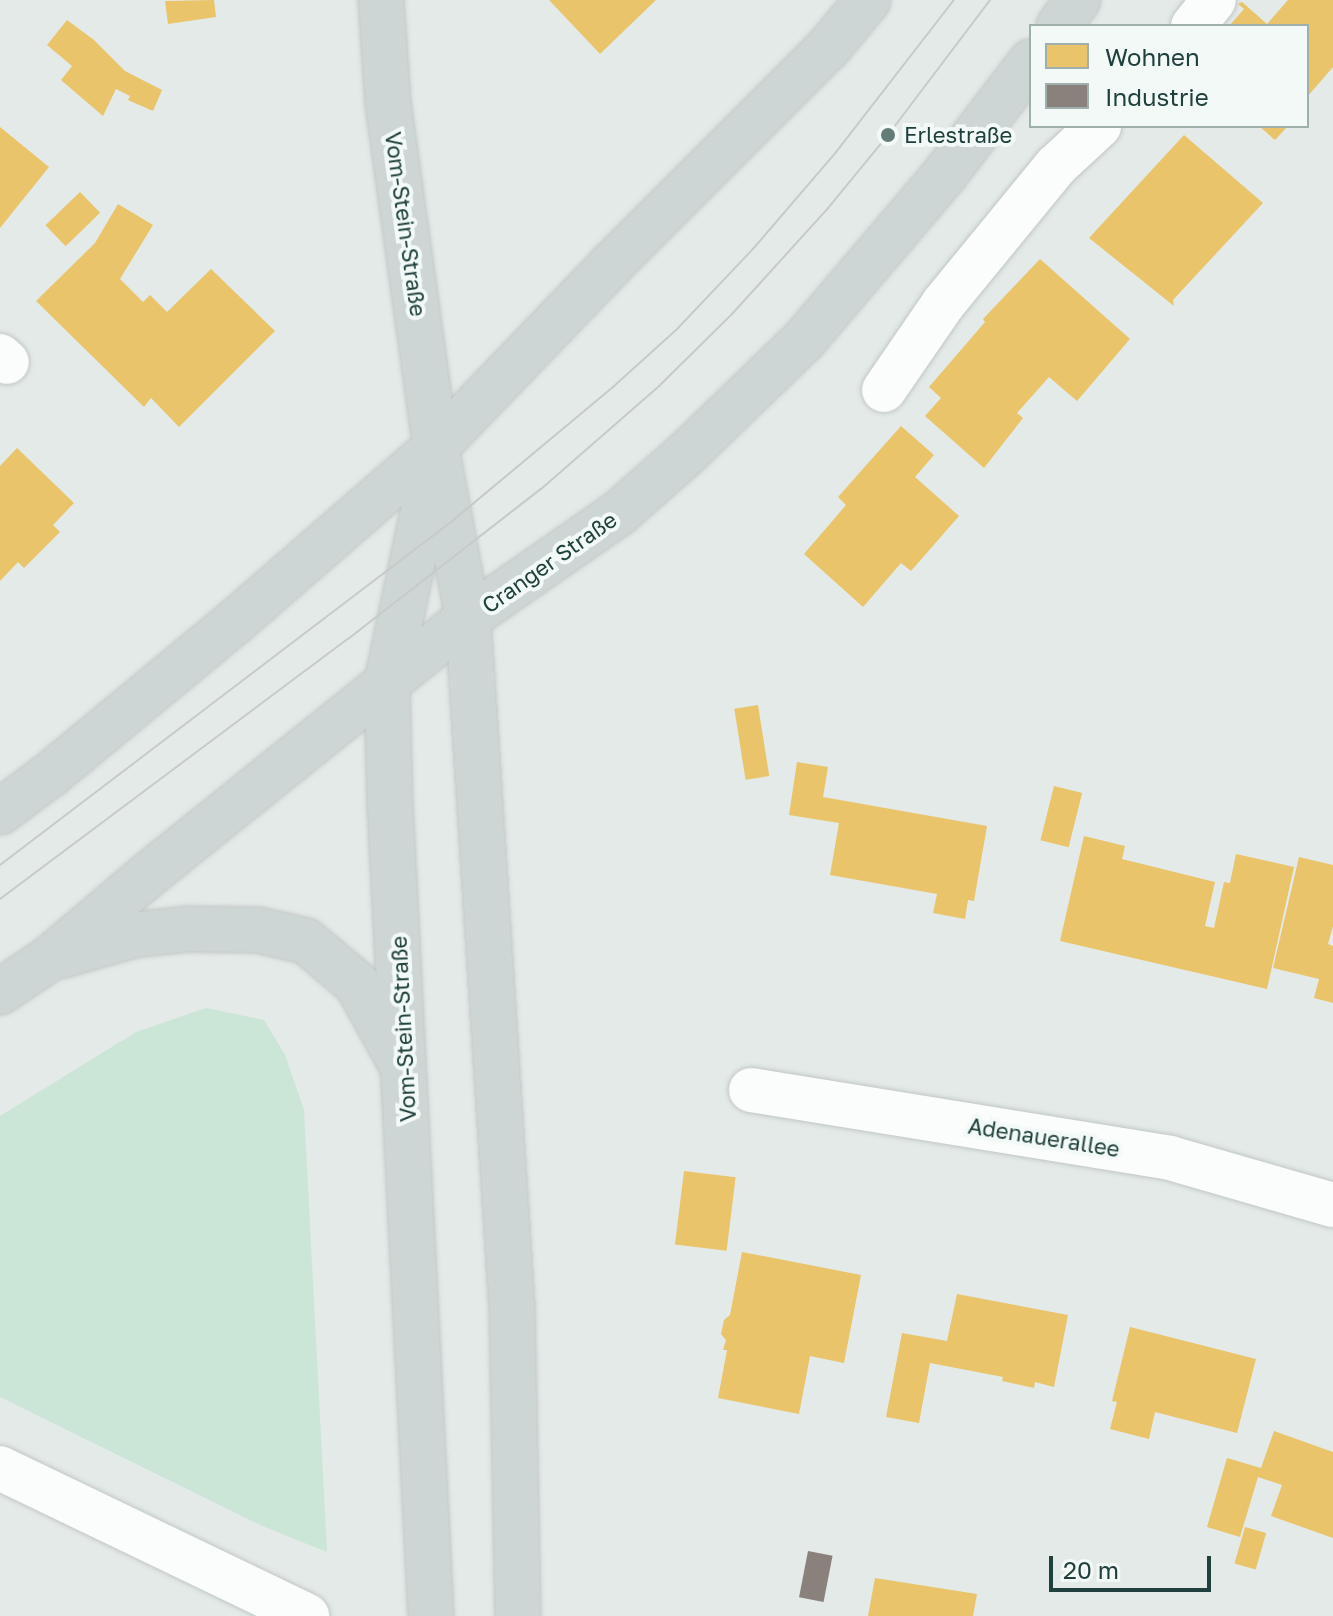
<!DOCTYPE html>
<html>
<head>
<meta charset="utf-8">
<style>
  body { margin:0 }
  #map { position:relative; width:1333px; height:1616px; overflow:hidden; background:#e4eae8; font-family:"Golos Text",sans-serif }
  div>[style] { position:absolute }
  .green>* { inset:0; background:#cbe5d7 }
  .homes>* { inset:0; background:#e9c46a; transform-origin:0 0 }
  .industry>* { inset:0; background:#8a817c; transform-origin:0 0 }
  .roads { filter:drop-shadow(0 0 2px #c1c7c5) drop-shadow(0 0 2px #c1c7c5) }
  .minor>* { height:44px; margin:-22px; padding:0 22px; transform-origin:22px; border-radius:22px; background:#fbfcfc }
  .major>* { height:44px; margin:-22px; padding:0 22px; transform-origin:22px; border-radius:22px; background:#cdd6d5 }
  .tram>* { height:2px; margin:-1px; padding:0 1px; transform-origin:1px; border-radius:1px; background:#c6cbca }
  .dots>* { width:22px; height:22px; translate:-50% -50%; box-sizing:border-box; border:4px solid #f2f9f7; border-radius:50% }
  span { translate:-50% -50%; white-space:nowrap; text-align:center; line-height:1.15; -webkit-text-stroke:8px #f2f9f7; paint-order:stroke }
  .poi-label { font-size:22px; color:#1f403c }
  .left { translate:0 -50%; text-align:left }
  .street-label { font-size:22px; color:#1f403c }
  .legend { position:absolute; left:1029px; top:24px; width:280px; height:104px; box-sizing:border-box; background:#f2f9f7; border:2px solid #9eafac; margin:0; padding:10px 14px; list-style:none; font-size:24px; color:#1f403c }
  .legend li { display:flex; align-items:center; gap:16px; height:40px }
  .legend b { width:40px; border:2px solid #9eafac }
  .scale { position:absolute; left:1049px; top:1556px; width:162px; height:36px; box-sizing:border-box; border:4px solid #1f403c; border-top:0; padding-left:10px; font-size:24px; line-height:28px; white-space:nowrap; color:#1f403c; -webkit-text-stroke:6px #f2f9f7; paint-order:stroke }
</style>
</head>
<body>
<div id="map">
  <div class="green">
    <i style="clip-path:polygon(206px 1008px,264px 1020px,285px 1055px,304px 1110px,327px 1552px,260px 1525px,0 1397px,0 1116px,136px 1032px)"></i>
  </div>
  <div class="homes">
    <i style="clip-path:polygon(214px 0,216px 17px,168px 24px,165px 1px)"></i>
    <i style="clip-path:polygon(549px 0,656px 0,600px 54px)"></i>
    <i style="clip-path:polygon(1288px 0,1333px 0,1333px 67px,1307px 97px,1307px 26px,1229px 26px,1244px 9px,1238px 4px,1242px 2px,1267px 24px)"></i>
    <i style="clip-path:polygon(67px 20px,94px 40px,125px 71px,162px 90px,153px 111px,128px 100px,130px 96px,116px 89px,103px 116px,61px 80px,72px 66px,47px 45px)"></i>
    <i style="clip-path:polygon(1259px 126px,1288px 126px,1275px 140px)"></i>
    <i style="clip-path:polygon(0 127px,49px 167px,0 228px)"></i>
    <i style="clip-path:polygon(1184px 135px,1263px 203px,1173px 300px,1174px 306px,1089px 238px)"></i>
    <i style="left:80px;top:192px;width:29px;height:48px;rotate:46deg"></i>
    <i style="clip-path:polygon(118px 204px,153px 225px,120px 279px,143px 302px,150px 295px,167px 312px,211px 269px,275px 331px,179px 427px,151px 398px,144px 407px,36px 301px,95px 243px)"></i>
    <i style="clip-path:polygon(1040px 259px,1130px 339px,1077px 401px,1049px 377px,1017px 413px,1023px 418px,984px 468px,925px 416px,941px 398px,929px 387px,985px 322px,983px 319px)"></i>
    <i style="clip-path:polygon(901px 426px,934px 455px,915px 477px,959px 516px,911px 571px,901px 563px,863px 607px,804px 554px,846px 505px,838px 497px)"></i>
    <i style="clip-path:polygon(17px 448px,74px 503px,53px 525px,60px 532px,24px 568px,18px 562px,0 581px,0 466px)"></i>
    <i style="left:758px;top:705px;width:72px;height:24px;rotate:81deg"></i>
    <i style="clip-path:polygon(797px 762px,828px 767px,823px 797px,987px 826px,974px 901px,968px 900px,965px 919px,933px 913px,937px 894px,830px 875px,839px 823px,789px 815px)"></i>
    <i style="left:1054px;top:786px;width:29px;height:56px;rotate:14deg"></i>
    <i style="clip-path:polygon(1084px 836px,1125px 846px,1122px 859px,1215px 882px,1205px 926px,1214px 928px,1224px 882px,1230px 883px,1236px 854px,1294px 867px,1267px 989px,1060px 941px)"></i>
    <i style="clip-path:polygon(1299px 857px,1333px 865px,1333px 926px,1328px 944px,1333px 946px,1333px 1003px,1314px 998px,1319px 979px,1273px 968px)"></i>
    <i style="left:684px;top:1171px;width:52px;height:74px;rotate:7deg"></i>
    <i style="clip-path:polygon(742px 1252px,861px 1275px,844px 1363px,810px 1356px,799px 1414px,718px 1398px,727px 1350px,723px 1350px,726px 1340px,721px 1334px,724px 1320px,730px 1315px)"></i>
    <i style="clip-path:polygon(957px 1294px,1068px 1315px,1054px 1387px,1035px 1382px,1034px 1388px,1002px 1381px,1003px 1377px,930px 1363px,919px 1423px,886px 1417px,902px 1333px,947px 1341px)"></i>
    <i style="clip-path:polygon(1130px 1327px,1256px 1359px,1237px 1433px,1155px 1412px,1149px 1439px,1110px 1429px,1117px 1402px,1112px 1401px)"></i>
    <i style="clip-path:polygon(1274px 1431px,1333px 1452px,1333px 1538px,1271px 1516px,1282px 1485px,1258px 1477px,1240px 1537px,1207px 1527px,1227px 1458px,1261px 1468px)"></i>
    <i style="left:1245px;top:1527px;width:22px;height:38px;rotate:16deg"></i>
    <i style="clip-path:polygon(875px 1578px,977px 1594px,973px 1616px,868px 1616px)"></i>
  </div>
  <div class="industry">
    <i style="left:808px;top:1551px;width:25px;height:47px;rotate:11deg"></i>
  </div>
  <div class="roads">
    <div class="minor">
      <i style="left:1193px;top:26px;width:33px;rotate:-51deg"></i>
      <i style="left:0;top:356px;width:9px;rotate:41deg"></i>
      <i style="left:884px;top:390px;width:104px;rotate:-55.5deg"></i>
      <i style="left:943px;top:304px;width:178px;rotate:-50.7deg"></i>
      <i style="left:1056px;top:166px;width:59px;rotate:-42.9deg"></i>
      <i style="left:751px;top:1090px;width:424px;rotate:9.2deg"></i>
      <i style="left:1170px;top:1158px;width:170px;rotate:16.1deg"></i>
      <i style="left:0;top:1468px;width:341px;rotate:25.7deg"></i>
    </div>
    <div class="major">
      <i style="left:381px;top:0;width:103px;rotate:86.1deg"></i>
      <i style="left:388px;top:103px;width:347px;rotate:82.1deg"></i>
      <i style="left:436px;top:447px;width:174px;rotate:79.4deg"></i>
      <i style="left:468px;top:618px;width:690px;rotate:86.35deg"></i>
      <i style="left:512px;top:1307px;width:309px;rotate:88.9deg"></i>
      <i style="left:1059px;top:26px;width:32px;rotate:-54deg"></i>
      <i style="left:0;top:812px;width:64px;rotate:-36.7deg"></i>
      <i style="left:51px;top:774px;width:240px;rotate:-39.6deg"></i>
      <i style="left:236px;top:621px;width:265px;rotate:-41deg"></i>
      <i style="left:436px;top:447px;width:250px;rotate:-46.1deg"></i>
      <i style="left:609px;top:267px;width:311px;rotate:-45deg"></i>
      <i style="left:829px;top:47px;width:61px;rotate:-50.3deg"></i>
      <i style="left:63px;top:955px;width:73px;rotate:-15.9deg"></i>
      <i style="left:133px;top:935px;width:54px;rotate:-6.3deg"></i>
      <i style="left:187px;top:929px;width:71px;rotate:0.8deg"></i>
      <i style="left:258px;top:930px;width:49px;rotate:12.9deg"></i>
      <i style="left:306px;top:941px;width:67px;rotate:40.1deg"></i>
      <i style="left:357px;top:984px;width:89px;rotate:61.1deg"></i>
      <i style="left:0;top:992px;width:59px;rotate:-34deg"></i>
      <i style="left:49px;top:959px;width:130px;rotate:-40.3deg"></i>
      <i style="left:148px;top:875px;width:410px;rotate:-38.8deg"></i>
      <i style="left:468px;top:618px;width:184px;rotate:-34.8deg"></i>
      <i style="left:619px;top:513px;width:91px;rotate:-41.4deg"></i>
      <i style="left:687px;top:453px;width:163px;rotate:-44deg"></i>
      <i style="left:804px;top:340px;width:219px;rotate:-49.6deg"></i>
      <i style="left:946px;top:173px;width:140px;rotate:-52.6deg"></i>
      <i style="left:431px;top:1616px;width:812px;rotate:-92.89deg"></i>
      <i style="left:390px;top:805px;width:123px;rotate:-91.4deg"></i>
      <i style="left:387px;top:682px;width:222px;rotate:-78deg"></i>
    </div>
  </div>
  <div class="tram">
    <i style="left:0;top:865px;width:567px;rotate:-37.25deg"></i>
    <i style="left:451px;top:522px;width:211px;rotate:-39.8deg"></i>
    <i style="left:613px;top:387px;width:88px;rotate:-42.2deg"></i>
    <i style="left:678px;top:328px;width:109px;rotate:-46.5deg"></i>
    <i style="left:753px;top:249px;width:128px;rotate:-49.4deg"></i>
    <i style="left:836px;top:152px;width:192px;rotate:-52.2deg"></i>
    <i style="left:0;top:899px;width:434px;rotate:-36.8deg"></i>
    <i style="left:348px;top:639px;width:244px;rotate:-37.9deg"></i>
    <i style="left:541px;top:489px;width:157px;rotate:-41.1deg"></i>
    <i style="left:659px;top:386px;width:103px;rotate:-44.6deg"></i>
    <i style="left:732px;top:314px;width:143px;rotate:-47.8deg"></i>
    <i style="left:828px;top:208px;width:94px;rotate:-50.6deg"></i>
    <i style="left:888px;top:135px;width:169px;rotate:-52.9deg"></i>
  </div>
  <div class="dots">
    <i style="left:888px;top:135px;background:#647c78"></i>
  </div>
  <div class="poi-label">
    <span class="left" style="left:904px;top:135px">Erlestraße</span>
  </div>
  <div class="street-label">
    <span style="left:406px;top:224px;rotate:82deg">Vom-Stein-Straße</span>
    <span style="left:549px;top:562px;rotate:-35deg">Cranger Straße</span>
    <span style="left:403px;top:1029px;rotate:-93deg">Vom-Stein-Straße</span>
    <span style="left:1044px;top:1137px;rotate:9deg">Adenauerallee</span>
  </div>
  <ul class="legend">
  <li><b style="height:22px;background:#e9c46a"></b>Wohnen</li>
  <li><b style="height:22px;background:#8a817c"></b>Industrie</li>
  </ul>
  <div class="scale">20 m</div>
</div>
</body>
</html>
